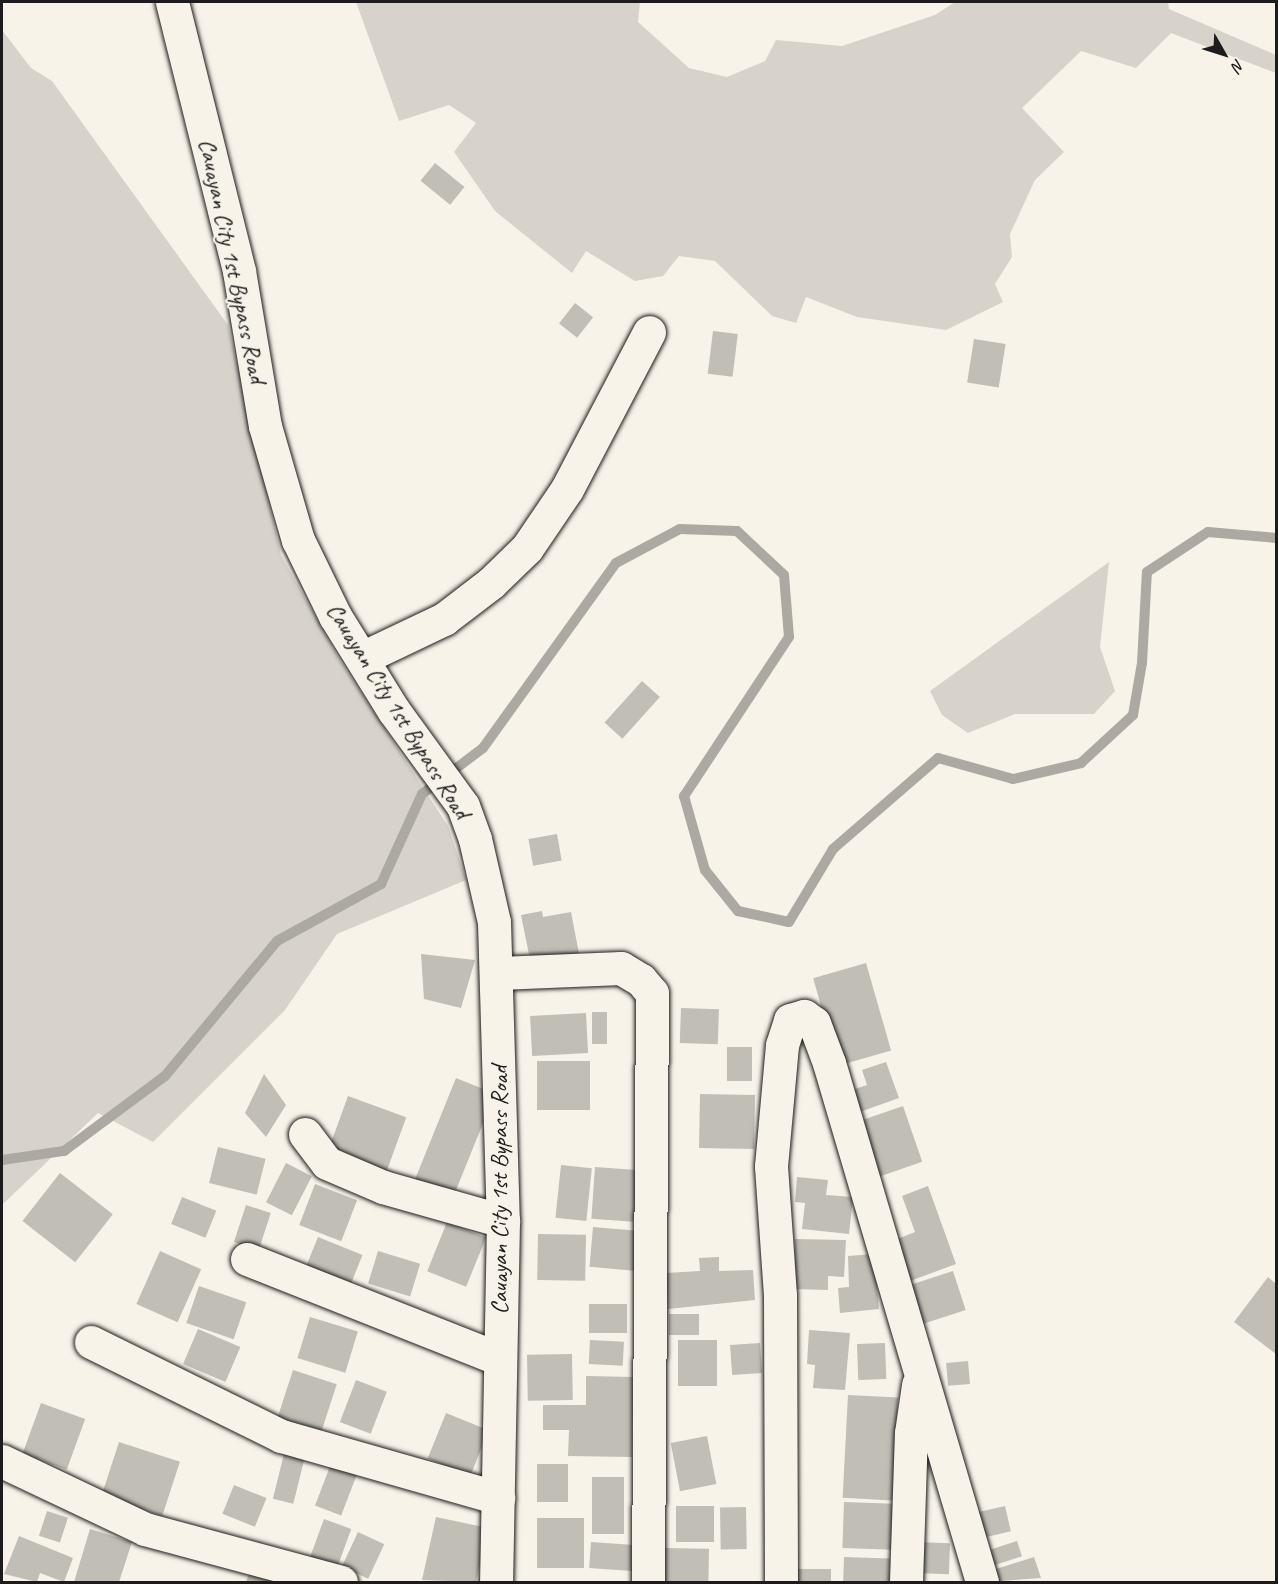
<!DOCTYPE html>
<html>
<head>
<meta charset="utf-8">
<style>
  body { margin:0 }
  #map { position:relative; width:1278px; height:1584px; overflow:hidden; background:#f7f3e8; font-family:Caveat,sans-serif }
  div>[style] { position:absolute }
  .green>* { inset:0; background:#d7d3cb }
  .stream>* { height:10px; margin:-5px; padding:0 5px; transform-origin:5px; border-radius:5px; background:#aca9a2 }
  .building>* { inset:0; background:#c0beb5; transform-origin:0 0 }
  .roads { filter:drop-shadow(0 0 2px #1c1c1c) drop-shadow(0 0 2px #1c1c1c) }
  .minor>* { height:33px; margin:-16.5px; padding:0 16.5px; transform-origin:16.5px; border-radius:16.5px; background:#f7f3e8 }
  .major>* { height:33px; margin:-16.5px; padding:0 16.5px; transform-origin:16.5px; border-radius:16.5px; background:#f7f3e8 }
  span { translate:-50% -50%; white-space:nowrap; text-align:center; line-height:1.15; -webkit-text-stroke:4.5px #f7f3e8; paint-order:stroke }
  .street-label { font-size:24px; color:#1c1c1c }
  .frame { position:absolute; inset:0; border:3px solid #1c1c1c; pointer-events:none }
  .north { position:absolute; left:1194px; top:24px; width:60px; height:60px; -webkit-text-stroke:4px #f7f3e8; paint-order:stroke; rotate:129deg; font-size:16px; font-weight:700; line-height:24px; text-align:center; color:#1c1c1c }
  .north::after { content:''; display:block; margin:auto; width:21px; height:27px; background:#1c1c1c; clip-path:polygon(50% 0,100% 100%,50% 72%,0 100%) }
</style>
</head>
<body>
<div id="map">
  <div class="green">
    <i style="clip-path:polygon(356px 2px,640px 2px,638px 22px,689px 68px,727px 77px,765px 61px,776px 40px,842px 46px,935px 15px,955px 2px,1168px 2px,1169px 9px,1276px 55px,1276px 73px,1171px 33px,1136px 68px,1081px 51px,1022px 108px,1064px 152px,1035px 180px,1010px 234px,1012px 257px,995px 284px,1003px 302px,946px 330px,857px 317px,806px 297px,796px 323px,772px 316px,715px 261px,679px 256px,663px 276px,635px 281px,586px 251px,572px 273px,495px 211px,454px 152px,476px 123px,449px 105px,399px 121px)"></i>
    <i style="clip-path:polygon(2px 30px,31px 68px,52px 81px,228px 325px,281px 555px,338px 657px,448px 826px,466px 880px,337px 934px,285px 1010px,153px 1142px,98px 1113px,2px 1205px)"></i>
    <i style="clip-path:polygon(1109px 562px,1100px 647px,1115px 691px,1094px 714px,1015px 714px,968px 733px,942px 715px,930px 691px)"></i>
  </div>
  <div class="stream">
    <i style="left:2px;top:1160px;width:63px;rotate:-8.3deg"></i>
    <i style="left:64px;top:1151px;width:126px;rotate:-36.6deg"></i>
    <i style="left:165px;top:1076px;width:175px;rotate:-50.3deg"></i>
    <i style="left:277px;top:941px;width:119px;rotate:-28.7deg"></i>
    <i style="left:381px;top:884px;width:99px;rotate:-65.5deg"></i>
    <i style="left:422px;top:794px;width:76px;rotate:-37deg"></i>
    <i style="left:483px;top:748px;width:228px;rotate:-54.3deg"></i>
    <i style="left:616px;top:563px;width:72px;rotate:-28deg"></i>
    <i style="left:680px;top:529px;width:57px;rotate:2deg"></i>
    <i style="left:737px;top:531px;width:64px;rotate:43.1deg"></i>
    <i style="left:784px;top:575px;width:62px;rotate:85.4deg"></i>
    <i style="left:789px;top:637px;width:191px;rotate:123.4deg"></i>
    <i style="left:684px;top:796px;width:77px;rotate:74.2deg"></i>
    <i style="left:705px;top:870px;width:53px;rotate:51.2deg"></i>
    <i style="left:738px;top:911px;width:52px;rotate:12.2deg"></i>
    <i style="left:789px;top:922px;width:85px;rotate:-58.9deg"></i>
    <i style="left:833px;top:849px;width:139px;rotate:-40.9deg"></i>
    <i style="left:938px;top:758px;width:78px;rotate:15.6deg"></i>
    <i style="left:1013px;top:779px;width:70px;rotate:-13.2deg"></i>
    <i style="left:1081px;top:763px;width:71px;rotate:-42.7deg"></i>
    <i style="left:1133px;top:715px;width:53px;rotate:-80.2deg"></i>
    <i style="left:1142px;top:663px;width:91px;rotate:-86.9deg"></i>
    <i style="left:1147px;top:572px;width:73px;rotate:-33.3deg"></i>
    <i style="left:1208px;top:532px;width:68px;rotate:5deg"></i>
  </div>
  <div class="building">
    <i style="left:435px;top:163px;width:38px;height:23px;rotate:39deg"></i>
    <i style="left:575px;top:303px;width:23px;height:26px;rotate:38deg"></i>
    <i style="left:713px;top:331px;width:25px;height:43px;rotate:7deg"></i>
    <i style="left:974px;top:339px;width:32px;height:44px;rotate:9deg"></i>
    <i style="left:642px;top:681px;width:24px;height:56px;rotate:42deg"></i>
    <i style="left:557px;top:834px;width:27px;height:29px;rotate:80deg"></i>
    <i style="clip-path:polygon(542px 911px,543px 917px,571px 912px,580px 959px,532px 969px,521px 915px)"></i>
    <i style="clip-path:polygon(421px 954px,475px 960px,461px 1008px,424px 999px)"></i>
    <i style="left:866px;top:963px;width:91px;height:55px;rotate:74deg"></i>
    <i style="left:681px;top:1008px;width:38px;height:35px;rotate:2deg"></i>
    <i style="left:592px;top:1012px;width:15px;height:32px"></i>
    <i style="left:586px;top:1013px;width:40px;height:56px;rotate:87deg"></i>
    <i style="left:727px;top:1047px;width:25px;height:34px"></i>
    <i style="left:537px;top:1061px;width:53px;height:49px"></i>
    <i style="clip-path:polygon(886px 1062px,899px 1098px,854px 1114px,846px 1092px,867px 1085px,862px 1070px)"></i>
    <i style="clip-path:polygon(264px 1074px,286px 1105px,266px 1137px,245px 1113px)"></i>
    <i style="left:456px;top:1078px;width:42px;height:113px;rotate:22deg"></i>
    <i style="left:700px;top:1094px;width:55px;height:54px;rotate:1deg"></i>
    <i style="left:348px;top:1096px;width:62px;height:62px;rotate:20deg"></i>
    <i style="left:903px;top:1106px;width:59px;height:52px;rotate:71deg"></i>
    <i style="left:218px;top:1147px;width:49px;height:37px;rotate:14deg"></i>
    <i style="left:286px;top:1163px;width:29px;height:44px;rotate:27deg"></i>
    <i style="left:561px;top:1165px;width:31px;height:53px;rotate:6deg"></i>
    <i style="left:595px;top:1167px;width:42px;height:52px;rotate:4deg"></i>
    <i style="left:60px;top:1173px;width:67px;height:61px;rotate:38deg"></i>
    <i style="clip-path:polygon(797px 1177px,828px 1180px,826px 1195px,853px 1197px,849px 1234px,802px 1229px,805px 1203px,795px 1202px)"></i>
    <i style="left:315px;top:1184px;width:45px;height:44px;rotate:21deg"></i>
    <i style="clip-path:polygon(928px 1186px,956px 1264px,902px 1284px,887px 1243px,915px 1232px,902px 1196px)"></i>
    <i style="left:182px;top:1197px;width:37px;height:29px;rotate:22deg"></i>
    <i style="left:246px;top:1205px;width:26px;height:39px;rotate:18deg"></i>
    <i style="left:447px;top:1222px;width:42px;height:53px;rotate:22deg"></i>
    <i style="left:593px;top:1227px;width:50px;height:40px;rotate:5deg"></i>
    <i style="left:538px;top:1234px;width:48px;height:46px;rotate:1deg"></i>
    <i style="left:318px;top:1237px;width:48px;height:39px;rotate:22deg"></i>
    <i style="clip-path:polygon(795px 1239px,846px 1240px,844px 1277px,828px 1276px,828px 1290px,793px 1289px)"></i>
    <i style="left:160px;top:1251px;width:45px;height:58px;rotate:24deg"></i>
    <i style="left:378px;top:1251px;width:44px;height:34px;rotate:17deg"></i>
    <i style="clip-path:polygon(874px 1254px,879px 1309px,840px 1313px,838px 1288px,849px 1287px,848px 1256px)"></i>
    <i style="clip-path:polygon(719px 1257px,719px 1271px,753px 1270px,755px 1300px,668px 1309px,666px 1273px,700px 1271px,699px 1258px)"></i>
    <i style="left:953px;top:1271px;width:41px;height:51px;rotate:72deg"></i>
    <i style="clip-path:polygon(1268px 1277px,1276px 1284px,1276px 1354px,1234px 1322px)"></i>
    <i style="left:199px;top:1286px;width:50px;height:39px;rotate:19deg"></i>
    <i style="left:589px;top:1304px;width:38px;height:29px"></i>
    <i style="left:669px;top:1314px;width:30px;height:21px"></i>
    <i style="left:310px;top:1317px;width:50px;height:43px;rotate:17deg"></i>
    <i style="left:198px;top:1329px;width:46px;height:38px;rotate:23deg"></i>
    <i style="clip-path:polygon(809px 1330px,850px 1333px,845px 1390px,813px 1388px,815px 1365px,807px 1364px)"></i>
    <i style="left:590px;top:1340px;width:34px;height:24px;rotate:3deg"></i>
    <i style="left:678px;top:1340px;width:39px;height:46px"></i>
    <i style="left:760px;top:1343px;width:30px;height:30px;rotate:86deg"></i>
    <i style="left:885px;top:1343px;width:36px;height:28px;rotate:88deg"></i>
    <i style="left:572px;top:1354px;width:46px;height:45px;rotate:89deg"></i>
    <i style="left:968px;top:1361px;width:23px;height:22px;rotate:85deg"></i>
    <i style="left:293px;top:1370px;width:46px;height:52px;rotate:18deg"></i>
    <i style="clip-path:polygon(586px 1376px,633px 1377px,632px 1457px,568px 1456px,569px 1430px,543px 1430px,543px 1405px,586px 1405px)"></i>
    <i style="left:356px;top:1380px;width:33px;height:45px;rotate:21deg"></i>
    <i style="left:848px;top:1395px;width:50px;height:103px;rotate:3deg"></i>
    <i style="left:41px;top:1403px;width:47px;height:54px;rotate:20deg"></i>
    <i style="left:446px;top:1413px;width:46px;height:49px;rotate:22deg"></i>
    <i style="left:707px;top:1436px;width:49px;height:37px;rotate:79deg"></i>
    <i style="left:119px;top:1442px;width:64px;height:57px;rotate:18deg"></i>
    <i style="left:284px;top:1454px;width:21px;height:46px;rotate:14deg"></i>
    <i style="left:334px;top:1456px;width:28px;height:53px;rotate:21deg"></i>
    <i style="left:537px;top:1464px;width:31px;height:38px"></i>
    <i style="left:592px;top:1477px;width:32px;height:57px"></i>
    <i style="left:234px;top:1485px;width:35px;height:31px;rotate:22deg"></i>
    <i style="left:844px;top:1502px;width:49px;height:46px;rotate:2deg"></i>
    <i style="left:676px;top:1506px;width:38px;height:36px"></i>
    <i style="left:1005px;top:1506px;width:26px;height:38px;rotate:77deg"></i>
    <i style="left:746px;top:1507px;width:42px;height:26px;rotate:89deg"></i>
    <i style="left:47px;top:1511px;width:22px;height:26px;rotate:18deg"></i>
    <i style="clip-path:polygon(436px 1517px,488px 1528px,476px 1582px,422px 1580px)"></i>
    <i style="left:537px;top:1518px;width:47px;height:50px"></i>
    <i style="left:324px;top:1519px;width:29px;height:40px;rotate:20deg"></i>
    <i style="clip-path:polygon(90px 1529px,132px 1542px,119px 1582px,74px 1582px)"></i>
    <i style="left:358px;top:1532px;width:29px;height:38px;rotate:25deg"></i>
    <i style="clip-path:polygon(19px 1536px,73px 1558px,64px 1582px,40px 1573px,37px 1582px,4px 1574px)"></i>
    <i style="left:1017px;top:1541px;width:16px;height:34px;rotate:72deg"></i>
    <i style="left:591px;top:1542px;width:43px;height:26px;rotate:4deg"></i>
    <i style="left:916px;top:1542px;width:34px;height:31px;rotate:2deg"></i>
    <i style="left:661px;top:1548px;width:48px;height:34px;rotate:1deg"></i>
    <i style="left:844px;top:1557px;width:46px;height:25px;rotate:2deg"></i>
    <i style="clip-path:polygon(1034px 1557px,1041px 1578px,987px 1582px,984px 1573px)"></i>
    <i style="left:797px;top:1569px;width:34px;height:13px"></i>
    <i style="clip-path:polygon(250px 1571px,284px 1582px,246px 1582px)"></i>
  </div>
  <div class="roads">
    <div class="minor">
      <i style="left:362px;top:658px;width:91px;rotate:-25.4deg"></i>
      <i style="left:444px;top:619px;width:59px;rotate:-37.5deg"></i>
      <i style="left:491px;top:583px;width:50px;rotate:-44.2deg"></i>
      <i style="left:527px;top:548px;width:71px;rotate:-55.9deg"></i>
      <i style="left:567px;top:489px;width:177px;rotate:-62.4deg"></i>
      <i style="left:499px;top:973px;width:122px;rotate:-2.3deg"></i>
      <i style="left:621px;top:968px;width:23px;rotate:31deg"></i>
      <i style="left:641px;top:980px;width:17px;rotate:50deg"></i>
      <i style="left:652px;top:993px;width:589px;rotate:90.39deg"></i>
      <i style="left:305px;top:1134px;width:36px;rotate:53deg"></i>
      <i style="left:327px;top:1163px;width:61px;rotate:23.2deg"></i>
      <i style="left:383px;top:1187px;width:125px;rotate:15.8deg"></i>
      <i style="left:247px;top:1259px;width:272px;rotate:21.6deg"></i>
      <i style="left:91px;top:1342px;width:212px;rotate:26.3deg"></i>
      <i style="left:281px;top:1436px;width:226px;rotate:15.9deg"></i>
      <i style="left:2px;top:1461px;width:158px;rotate:25.4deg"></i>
      <i style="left:145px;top:1529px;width:203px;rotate:15.1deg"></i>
      <i style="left:781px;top:1582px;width:287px;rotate:-90.2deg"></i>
      <i style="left:780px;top:1295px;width:129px;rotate:-94deg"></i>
      <i style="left:771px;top:1166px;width:121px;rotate:-84.8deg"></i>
      <i style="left:782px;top:1045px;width:26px;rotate:-72deg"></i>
      <i style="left:790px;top:1020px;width:15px;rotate:-16deg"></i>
      <i style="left:804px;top:1016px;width:12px;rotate:35deg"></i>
      <i style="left:814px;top:1023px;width:43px;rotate:69.4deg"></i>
      <i style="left:829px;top:1063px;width:541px;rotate:73.57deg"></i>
      <i style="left:906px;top:1582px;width:149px;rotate:-88.1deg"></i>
      <i style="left:911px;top:1433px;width:49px;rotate:-81.7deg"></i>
    </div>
    <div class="major">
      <i style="left:172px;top:2px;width:277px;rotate:76deg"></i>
      <i style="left:239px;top:271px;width:157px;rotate:80.5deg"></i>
      <i style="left:265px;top:426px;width:119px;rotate:73.9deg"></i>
      <i style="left:298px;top:540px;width:85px;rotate:64deg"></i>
      <i style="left:335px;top:616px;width:112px;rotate:58.2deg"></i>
      <i style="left:394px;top:711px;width:117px;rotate:54deg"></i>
      <i style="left:463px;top:806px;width:35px;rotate:70deg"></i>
      <i style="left:475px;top:839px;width:85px;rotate:77.1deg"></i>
      <i style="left:494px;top:922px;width:299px;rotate:88.3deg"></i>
      <i style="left:503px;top:1221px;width:361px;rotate:91.1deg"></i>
    </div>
  </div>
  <div class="street-label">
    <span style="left:232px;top:261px;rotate:78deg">Cauayan City 1st Bypass Road</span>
    <span style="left:398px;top:711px;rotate:58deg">Cauayan City 1st Bypass Road</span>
    <span style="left:500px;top:1190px;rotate:-90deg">Cauayan City 1st Bypass Road</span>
  </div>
  <div class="frame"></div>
  <div class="north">N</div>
</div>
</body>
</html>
